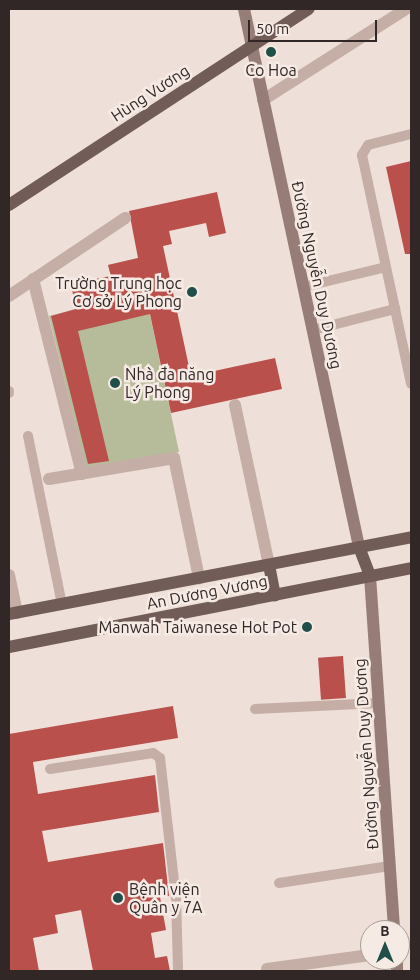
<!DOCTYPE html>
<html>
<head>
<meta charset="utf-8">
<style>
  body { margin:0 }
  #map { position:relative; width:420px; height:980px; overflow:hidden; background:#eedfd8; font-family:Ubuntu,sans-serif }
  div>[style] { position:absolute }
  .green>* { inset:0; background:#b6bb9a }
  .building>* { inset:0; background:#b9504b; transform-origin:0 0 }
  .lane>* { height:10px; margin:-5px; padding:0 5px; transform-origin:5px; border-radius:5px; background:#c4aea6 }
  .street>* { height:12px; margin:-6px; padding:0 6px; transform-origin:6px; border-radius:6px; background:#c4aea6 }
  .secondary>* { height:12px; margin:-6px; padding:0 6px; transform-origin:6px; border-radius:6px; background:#977d77 }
  .primary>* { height:12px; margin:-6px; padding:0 6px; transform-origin:6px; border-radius:6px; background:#725c58 }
  .dots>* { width:14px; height:14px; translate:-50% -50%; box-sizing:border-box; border:2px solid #f6eae4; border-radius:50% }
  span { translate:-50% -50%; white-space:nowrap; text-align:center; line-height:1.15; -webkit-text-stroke:5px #f6eae4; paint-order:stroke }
  .poi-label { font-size:16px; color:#312726 }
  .right { translate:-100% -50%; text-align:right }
  .left { translate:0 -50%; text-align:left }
  .street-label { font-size:16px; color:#312726 }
  .frame { position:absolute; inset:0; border:10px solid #312726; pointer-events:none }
  .north { position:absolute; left:360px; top:920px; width:50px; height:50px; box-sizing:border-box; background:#f6eae4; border:1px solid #a79c98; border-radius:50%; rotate:0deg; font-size:14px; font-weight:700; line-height:20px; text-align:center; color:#312726 }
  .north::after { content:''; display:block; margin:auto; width:18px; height:22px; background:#204e48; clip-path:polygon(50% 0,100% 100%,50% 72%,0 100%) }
  .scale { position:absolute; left:248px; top:20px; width:129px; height:22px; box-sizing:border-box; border:2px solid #312726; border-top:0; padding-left:6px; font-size:15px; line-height:18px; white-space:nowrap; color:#312726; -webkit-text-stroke:4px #f6eae4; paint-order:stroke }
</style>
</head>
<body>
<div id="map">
  <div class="green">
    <i style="clip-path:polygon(138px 258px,179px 452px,86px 468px,49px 316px,76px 309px,71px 284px,111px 276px,108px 265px)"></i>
  </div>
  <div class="building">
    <i style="clip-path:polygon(411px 161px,411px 254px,405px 254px,386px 167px)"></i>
    <i style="clip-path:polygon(217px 192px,226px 233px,209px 237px,206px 223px,169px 231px,172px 244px,163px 246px,191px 376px,275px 358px,282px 389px,171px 413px,150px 314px,78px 331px,109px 461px,88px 464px,51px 316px,76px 309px,71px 284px,111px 276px,108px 265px,138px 258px,129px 211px)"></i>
    <i style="left:343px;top:656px;width:42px;height:25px;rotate:86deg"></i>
    <i style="clip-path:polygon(173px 706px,178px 738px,33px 762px,38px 794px,155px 775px,159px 812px,42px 831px,48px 862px,163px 843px,169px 896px,160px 897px,166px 930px,151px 933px,155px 958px,167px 956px,170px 971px,93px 971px,81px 910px,55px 915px,58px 933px,33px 938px,39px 971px,10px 971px,9px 734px)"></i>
  </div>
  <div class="lane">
    <i style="left:411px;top:134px;width:44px;rotate:165.7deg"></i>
    <i style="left:368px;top:145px;width:12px;rotate:121deg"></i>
    <i style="left:362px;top:155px;width:234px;rotate:77.9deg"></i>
    <i style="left:303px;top:287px;width:85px;rotate:-13.5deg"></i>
    <i style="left:313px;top:330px;width:85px;rotate:-14.4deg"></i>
    <i style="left:9px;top:391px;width:2px;rotate:90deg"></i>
    <i style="left:28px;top:436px;width:171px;rotate:78.6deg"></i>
    <i style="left:255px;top:709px;width:124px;rotate:-2.8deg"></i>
    <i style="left:50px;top:769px;width:104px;rotate:-8.8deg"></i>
    <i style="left:153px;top:753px;width:9px;rotate:36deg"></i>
    <i style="left:160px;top:758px;width:141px;rotate:83.5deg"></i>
    <i style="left:176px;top:898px;width:73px;rotate:88.4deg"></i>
    <i style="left:279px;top:883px;width:112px;rotate:-8.7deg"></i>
  </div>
  <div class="street">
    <i style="left:263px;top:100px;width:169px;rotate:-32.5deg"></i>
    <i style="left:33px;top:279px;width:201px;rotate:75.9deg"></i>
    <i style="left:9px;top:296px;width:140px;rotate:-33.9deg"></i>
    <i style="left:235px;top:405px;width:164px;rotate:78deg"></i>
    <i style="left:49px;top:479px;width:127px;rotate:-9.5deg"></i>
    <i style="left:174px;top:458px;width:123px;rotate:78.2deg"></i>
    <i style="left:9px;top:575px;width:39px;rotate:78deg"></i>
    <i style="left:267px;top:969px;width:104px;rotate:-7.7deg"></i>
  </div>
  <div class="secondary">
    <i style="left:244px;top:9px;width:550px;rotate:77.93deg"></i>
    <i style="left:370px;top:576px;width:355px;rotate:86.1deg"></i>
    <i style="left:397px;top:960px;width:11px;rotate:90deg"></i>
  </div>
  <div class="primary">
    <i style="left:9px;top:205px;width:358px;rotate:-33.2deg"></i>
    <i style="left:359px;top:547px;width:31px;rotate:69deg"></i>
    <i style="left:269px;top:565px;width:31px;rotate:79deg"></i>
    <i style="left:9px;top:614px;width:409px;rotate:-10.8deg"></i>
    <i style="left:9px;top:647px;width:410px;rotate:-11.1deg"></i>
  </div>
  <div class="dots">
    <i style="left:271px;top:52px;background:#204e48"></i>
    <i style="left:192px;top:292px;background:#204e48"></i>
    <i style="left:115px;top:383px;background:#204e48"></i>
    <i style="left:307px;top:627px;background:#204e48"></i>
    <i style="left:118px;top:898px;background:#204e48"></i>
  </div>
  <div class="poi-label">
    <span style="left:271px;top:70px">Co Hoa</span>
    <span class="right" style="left:182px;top:292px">Trường Trung học<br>Cơ sở Lý Phong</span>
    <span class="left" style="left:125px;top:383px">Nhà đa năng<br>Lý Phong</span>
    <span class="right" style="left:297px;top:627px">Manwah Taiwanese Hot Pot</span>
    <span class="left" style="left:129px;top:898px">Bệnh viện<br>Quân y 7A</span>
  </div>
  <div class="street-label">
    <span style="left:150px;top:93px;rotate:-33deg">Hùng Vương</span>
    <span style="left:317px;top:275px;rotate:78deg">Đường Nguyễn Duy Dương</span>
    <span style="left:207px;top:592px;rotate:-11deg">An Dương Vương</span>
    <span style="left:366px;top:754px;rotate:-94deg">Đường Nguyễn Duy Dương</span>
  </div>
  <div class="frame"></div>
  <div class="north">B</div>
  <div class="scale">50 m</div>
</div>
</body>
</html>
